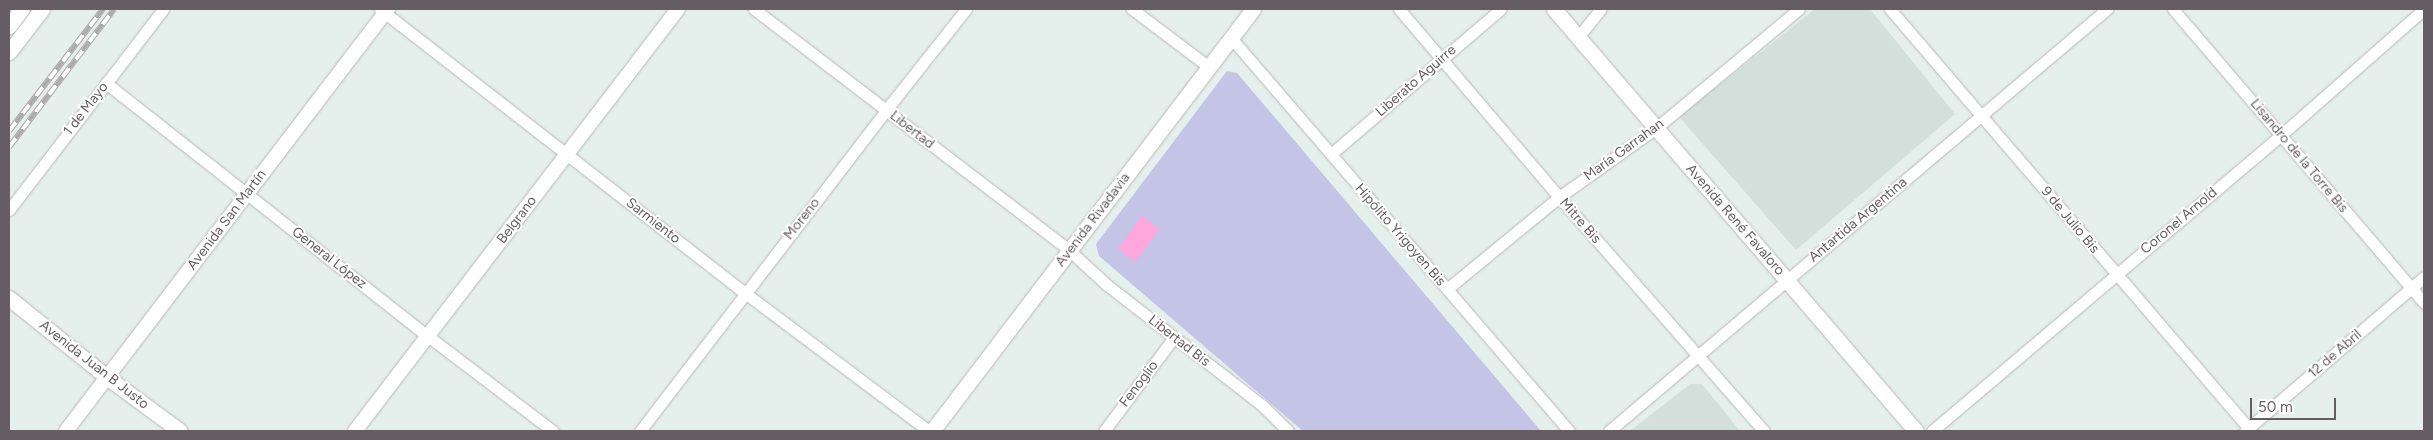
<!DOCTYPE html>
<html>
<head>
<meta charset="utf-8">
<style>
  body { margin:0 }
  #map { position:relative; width:2433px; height:440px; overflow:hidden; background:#e5efec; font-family:Figtree,sans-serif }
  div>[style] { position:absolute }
  .education>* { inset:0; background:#d3dfdb }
  .green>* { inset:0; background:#c3c4e6 }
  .water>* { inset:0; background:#fda7dc; transform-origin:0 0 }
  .roads { filter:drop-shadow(0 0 1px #bcb6b8) drop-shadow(0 0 1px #bcb6b8) }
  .minor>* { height:11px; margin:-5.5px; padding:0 5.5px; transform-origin:5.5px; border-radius:5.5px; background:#fff }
  .tertiary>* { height:14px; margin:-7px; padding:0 7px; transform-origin:7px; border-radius:7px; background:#fff }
  .secondary>* { height:15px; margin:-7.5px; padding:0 7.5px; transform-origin:7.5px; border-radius:7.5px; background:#fff }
  .rail>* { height:5.5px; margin-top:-2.75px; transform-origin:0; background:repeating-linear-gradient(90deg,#fff 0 11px,#aeabac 0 22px); box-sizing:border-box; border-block:1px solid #aeabac }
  span { translate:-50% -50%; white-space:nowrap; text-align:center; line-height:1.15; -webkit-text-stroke:4px #fff; paint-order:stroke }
  .street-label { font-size:14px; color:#655d61 }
  .frame { position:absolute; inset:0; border:10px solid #655d61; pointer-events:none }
  .scale { position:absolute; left:2250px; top:398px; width:86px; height:22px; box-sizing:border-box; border:2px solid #655d61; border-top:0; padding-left:6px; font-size:15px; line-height:18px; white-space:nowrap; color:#655d61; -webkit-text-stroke:4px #fff; paint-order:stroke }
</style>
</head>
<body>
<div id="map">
  <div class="education">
    <i style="clip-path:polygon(1815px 9px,1870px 9px,1955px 114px,1796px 250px,1679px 117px)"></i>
    <i style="clip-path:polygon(1690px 384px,1702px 384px,1740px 431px,1630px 431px)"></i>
  </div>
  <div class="green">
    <i style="clip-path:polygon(1227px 71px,1237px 73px,1541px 431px,1303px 431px,1099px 256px,1096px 244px)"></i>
  </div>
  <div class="water">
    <i style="left:1142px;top:216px;width:22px;height:41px;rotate:36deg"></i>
  </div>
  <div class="roads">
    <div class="minor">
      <i style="left:380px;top:9px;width:462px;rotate:37.9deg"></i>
      <i style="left:745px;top:293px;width:230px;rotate:36.9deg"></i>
      <i style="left:754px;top:9px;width:398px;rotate:37.4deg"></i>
      <i style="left:1070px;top:251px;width:50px;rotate:42.6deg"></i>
      <i style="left:1107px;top:285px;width:197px;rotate:37.8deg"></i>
      <i style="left:1263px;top:406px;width:35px;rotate:45deg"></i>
      <i style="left:1132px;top:9px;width:96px;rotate:37deg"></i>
      <i style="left:1399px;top:9px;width:247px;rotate:49.6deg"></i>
      <i style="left:1559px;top:197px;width:311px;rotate:48.8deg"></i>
      <i style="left:1890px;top:9px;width:555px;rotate:49.45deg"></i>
      <i style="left:2173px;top:9px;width:387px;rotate:49.5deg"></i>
      <i style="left:1578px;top:37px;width:36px;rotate:-51deg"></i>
      <i style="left:1232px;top:39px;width:517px;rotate:49.31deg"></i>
      <i style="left:106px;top:83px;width:411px;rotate:38.2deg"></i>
      <i style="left:429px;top:337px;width:156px;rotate:37.2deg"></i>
      <i style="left:1331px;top:154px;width:223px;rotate:-40.5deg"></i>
      <i style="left:9px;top:210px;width:253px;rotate:-52.5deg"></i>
      <i style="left:1447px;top:289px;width:145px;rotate:-39.4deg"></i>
      <i style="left:1559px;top:197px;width:119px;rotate:-35.4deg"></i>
      <i style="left:1656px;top:128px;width:186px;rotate:-39.8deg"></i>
      <i style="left:640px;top:431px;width:404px;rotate:-52.5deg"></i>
      <i style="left:886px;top:110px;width:129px;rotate:-51.6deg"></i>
      <i style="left:1104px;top:431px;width:117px;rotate:-53.3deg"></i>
      <i style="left:1609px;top:431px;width:653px;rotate:-40.28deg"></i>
      <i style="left:1932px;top:431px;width:458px;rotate:-40.3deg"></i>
      <i style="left:2281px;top:135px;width:191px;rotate:-41.4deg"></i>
      <i style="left:2245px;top:431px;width:236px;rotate:-40.7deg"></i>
    </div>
    <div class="tertiary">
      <i style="left:66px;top:431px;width:531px;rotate:-52.66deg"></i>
      <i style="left:355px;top:431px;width:531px;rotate:-52.57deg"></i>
    </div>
    <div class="secondary">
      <i style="left:1554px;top:9px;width:556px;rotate:49.38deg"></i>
      <i style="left:9px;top:26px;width:21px;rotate:-53deg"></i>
      <i style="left:9px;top:52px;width:54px;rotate:-52.5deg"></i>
      <i style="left:9px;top:298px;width:127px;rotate:38.9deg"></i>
      <i style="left:108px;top:378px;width:89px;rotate:36.4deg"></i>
      <i style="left:932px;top:431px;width:530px;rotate:-52.74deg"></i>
    </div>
  </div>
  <div class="rail">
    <i style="left:9px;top:131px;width:154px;rotate:-52.4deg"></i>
    <i style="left:9px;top:147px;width:173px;rotate:-52.7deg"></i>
  </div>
  <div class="street-label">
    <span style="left:1416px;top:81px;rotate:-41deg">Liberato Aguirre</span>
    <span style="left:86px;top:109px;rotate:-52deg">1 de Mayo</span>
    <span style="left:912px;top:130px;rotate:38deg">Libertad</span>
    <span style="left:1624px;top:150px;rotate:-36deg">María Garrahan</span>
    <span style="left:2299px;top:156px;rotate:50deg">Lisandro de la Torre Bis</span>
    <span style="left:802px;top:219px;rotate:-52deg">Moreno</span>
    <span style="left:227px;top:220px;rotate:-53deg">Avenida San Martín</span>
    <span style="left:517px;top:220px;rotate:-53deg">Belgrano</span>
    <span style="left:1093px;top:220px;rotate:-53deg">Avenida Rivadavia</span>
    <span style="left:1735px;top:220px;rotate:49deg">Avenida René Favaloro</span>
    <span style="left:1858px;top:220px;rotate:-40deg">Antartida Argentina</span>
    <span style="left:2070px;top:220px;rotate:50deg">9 de Julio Bis</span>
    <span style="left:653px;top:221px;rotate:38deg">Sarmiento</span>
    <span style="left:1580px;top:221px;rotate:49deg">Mitre Bis</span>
    <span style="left:2179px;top:221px;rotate:-40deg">Coronel Arnold</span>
    <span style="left:1400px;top:235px;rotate:49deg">Hipólito Yrigoyen Bis</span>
    <span style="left:329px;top:258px;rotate:38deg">General López</span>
    <span style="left:1179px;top:341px;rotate:38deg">Libertad Bis</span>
    <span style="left:2335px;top:354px;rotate:-41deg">12 de Abril</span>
    <span style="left:94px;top:365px;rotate:38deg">Avenida Juan B Justo</span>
    <span style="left:1139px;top:384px;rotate:-53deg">Fenoglio</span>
  </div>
  <div class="frame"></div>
  <div class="scale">50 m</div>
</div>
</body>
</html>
